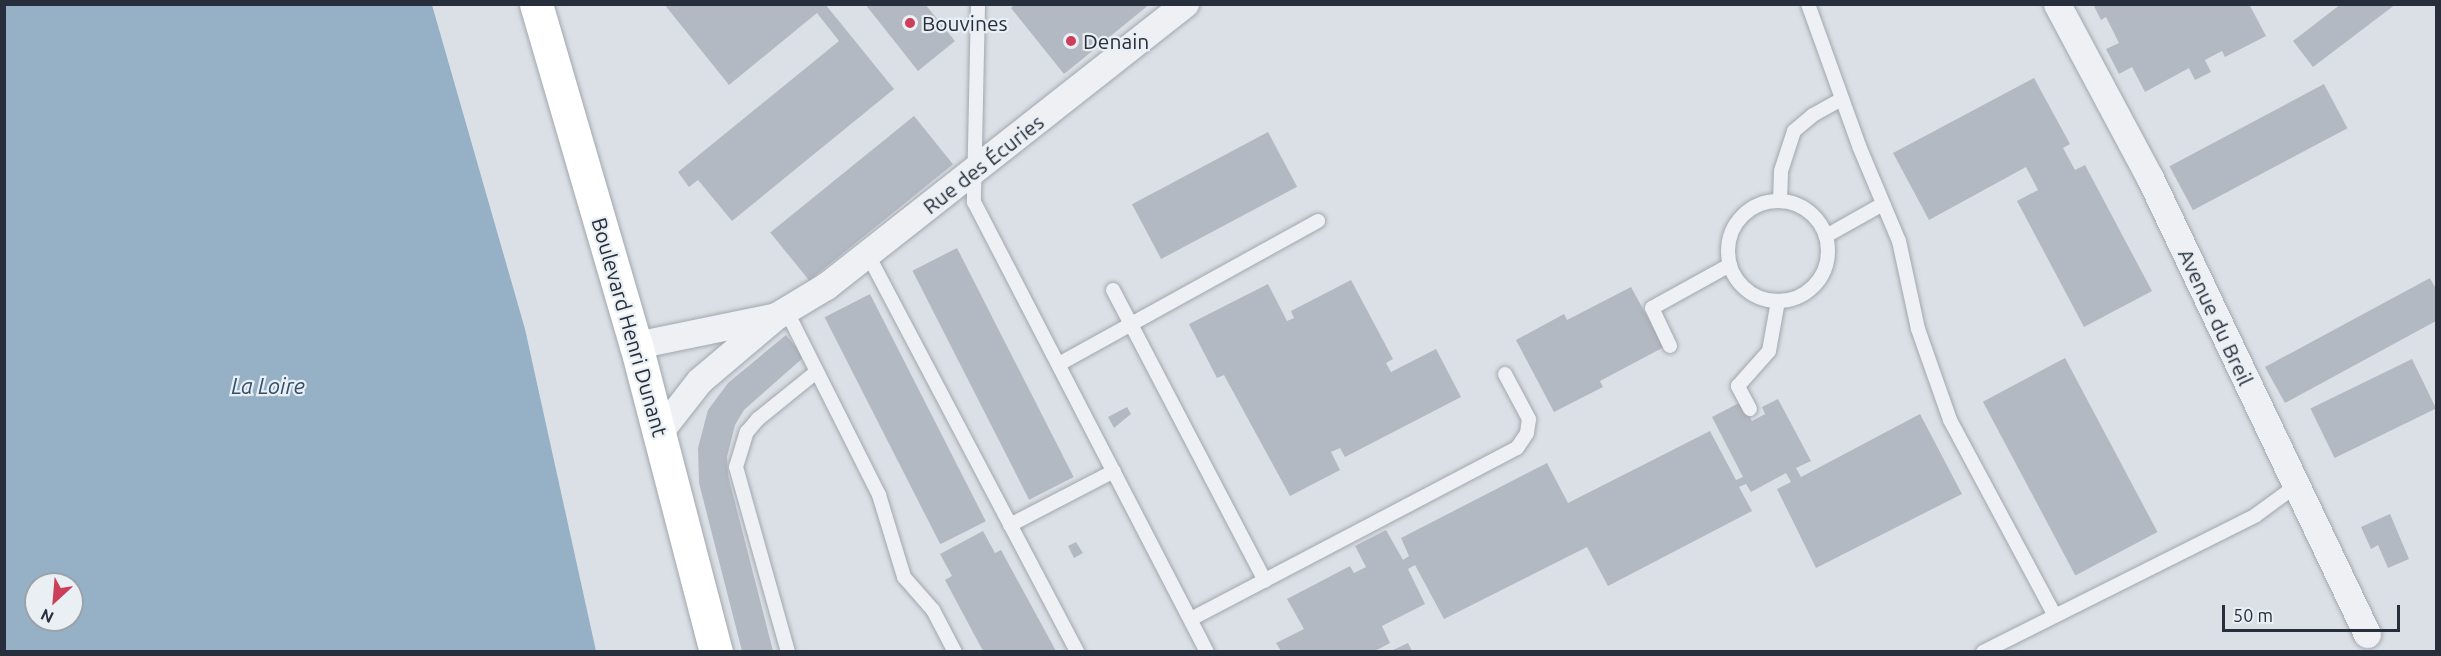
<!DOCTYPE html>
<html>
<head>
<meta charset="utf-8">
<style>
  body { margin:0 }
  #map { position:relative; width:2441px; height:656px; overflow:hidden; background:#dbe0e6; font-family:Ubuntu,sans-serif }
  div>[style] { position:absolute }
  .water>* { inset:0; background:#96b0c6 }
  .building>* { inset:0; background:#b3b9c2; transform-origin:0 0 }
  .roads { filter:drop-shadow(0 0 2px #a1a7af) drop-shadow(0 0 2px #a1a7af) }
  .lane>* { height:14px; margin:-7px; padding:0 7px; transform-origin:7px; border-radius:7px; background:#eef0f4 }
  .lane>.ring { margin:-7px; padding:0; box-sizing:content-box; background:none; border:14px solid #eef0f4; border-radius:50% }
  .street>* { height:27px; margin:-13.5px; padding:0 13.5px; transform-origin:13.5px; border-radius:13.5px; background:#eef0f4 }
  .secondary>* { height:33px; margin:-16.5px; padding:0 16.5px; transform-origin:16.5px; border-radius:16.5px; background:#fff }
  .dots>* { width:16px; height:16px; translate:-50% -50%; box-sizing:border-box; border:3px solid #eaeff4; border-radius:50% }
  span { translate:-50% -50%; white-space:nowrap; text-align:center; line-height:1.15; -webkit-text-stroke:4.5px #eaeff4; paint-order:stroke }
  .poi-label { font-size:21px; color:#262f3b }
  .left { translate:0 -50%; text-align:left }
  .street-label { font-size:21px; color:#262f3b }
  .water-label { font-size:22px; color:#314f6e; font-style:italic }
  .frame { position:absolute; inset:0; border:6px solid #262f3b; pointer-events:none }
  .north { position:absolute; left:24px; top:572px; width:60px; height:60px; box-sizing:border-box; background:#eaeff4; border:2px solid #9ca2aa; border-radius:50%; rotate:206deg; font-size:16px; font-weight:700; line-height:24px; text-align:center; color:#262f3b }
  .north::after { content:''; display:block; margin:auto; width:21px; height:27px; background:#cc3f5b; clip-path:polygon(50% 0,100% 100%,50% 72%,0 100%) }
  .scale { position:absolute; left:2222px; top:605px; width:178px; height:27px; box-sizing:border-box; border:3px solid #262f3b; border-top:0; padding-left:8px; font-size:18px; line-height:21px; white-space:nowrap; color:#262f3b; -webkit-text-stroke:4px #eaeff4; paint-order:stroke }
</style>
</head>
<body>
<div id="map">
  <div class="water">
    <i style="clip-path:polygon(evenodd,4px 5px,432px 5px,525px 329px,596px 651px,5px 651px,4px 5px,36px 584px,72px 584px,72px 620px,36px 620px,36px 584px)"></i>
  </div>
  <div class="building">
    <i style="clip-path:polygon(664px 4px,825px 4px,894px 89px,732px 221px,698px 180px,689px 187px,678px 172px,839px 41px,817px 13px,729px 85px)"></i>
    <i style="clip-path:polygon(865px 4px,925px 4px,955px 41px,918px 71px)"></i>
    <i style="clip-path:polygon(1015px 4px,1150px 4px,1064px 74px,1011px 8px)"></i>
    <i style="clip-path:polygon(2093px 4px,2249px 4px,2266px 36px,2225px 57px,2222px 51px,2205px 60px,2211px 72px,2195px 80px,2189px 68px,2145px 92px,2132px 67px,2119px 74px,2106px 49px,2119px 43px,2106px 17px,2101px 20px)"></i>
    <i style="clip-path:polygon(2341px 4px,2396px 4px,2313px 67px,2293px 41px)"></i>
    <i style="clip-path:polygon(2034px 78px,2070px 144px,2063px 148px,2075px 170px,2085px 165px,2152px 291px,2084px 327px,2017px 201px,2038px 190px,2026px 167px,1929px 220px,1893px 153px)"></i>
    <i style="left:2324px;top:84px;width:50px;height:175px;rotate:62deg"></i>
    <i style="left:914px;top:116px;width:62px;height:185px;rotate:51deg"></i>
    <i style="left:1268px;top:132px;width:62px;height:154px;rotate:62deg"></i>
    <i style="left:957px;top:248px;width:257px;height:50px;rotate:63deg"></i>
    <i style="clip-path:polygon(2430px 278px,2436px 289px,2436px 321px,2285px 403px,2265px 367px)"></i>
    <i style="clip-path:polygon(1351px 280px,1393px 359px,1386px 363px,1391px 372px,1436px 349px,1461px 397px,1345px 457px,1340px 448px,1331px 452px,1340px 470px,1290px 496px,1224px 375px,1217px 378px,1189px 324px,1268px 284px,1287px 321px,1294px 318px,1291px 311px)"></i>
    <i style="clip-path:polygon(1631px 287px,1664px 347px,1600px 381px,1603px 387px,1554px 412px,1516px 340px,1564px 314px,1567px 320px)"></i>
    <i style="left:870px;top:294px;width:255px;height:51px;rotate:63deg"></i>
    <i style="clip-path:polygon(786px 335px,804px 357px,744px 410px,735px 425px,727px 457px,728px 475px,773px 651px,742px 651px,699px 483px,698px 448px,708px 410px,728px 383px)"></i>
    <i style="left:2065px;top:358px;width:197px;height:93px;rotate:62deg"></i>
    <i style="left:2412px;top:359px;width:55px;height:113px;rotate:64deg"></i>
    <i style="clip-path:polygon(1778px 399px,1811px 461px,1796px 468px,1801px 477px,1920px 414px,1962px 494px,1816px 568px,1777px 489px,1791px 482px,1786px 473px,1751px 492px,1746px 484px,1739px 487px,1752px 511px,1608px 586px,1587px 547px,1444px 619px,1415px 565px,1408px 569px,1425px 604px,1382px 626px,1390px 643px,1375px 651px,1281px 651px,1276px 643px,1304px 629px,1287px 599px,1350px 566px,1354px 573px,1366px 567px,1355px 546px,1386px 530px,1403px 560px,1409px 556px,1401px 538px,1547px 463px,1568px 503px,1710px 431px,1736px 480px,1743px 477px,1712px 417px,1741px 402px,1752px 421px,1765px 414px,1762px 407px)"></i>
    <i style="clip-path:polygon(1127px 407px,1131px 414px,1114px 428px,1108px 417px)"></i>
    <i style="clip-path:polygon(2390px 514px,2409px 559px,2388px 568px,2378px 545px,2371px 549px,2361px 527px)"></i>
    <i style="clip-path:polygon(983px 531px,995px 553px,1001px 550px,1056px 651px,983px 651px,945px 580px,952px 576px,940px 554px)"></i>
    <i style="clip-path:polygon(1076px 542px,1083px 553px,1074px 558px,1068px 546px)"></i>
    <i style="clip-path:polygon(1408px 643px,1412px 651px,1391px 651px)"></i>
  </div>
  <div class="roads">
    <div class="lane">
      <i style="left:978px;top:4px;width:198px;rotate:91.2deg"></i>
      <i style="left:974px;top:202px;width:507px;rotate:62.63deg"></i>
      <i style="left:1808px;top:4px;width:151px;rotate:70.2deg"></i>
      <i style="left:1859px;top:146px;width:103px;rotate:67.2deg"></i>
      <i style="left:1899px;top:241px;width:90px;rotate:77.8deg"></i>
      <i style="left:1918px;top:329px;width:96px;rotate:70.6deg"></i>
      <i style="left:1950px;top:420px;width:222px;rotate:61.8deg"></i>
      <i class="ring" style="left:1728px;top:201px;width:86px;height:86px"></i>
      <i style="left:1780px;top:201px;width:30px;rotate:-88deg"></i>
      <i style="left:1781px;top:171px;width:42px;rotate:-72deg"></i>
      <i style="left:1794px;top:131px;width:25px;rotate:-40deg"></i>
      <i style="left:1813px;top:115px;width:33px;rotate:-29deg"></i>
      <i style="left:1826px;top:236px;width:65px;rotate:-29.3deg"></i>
      <i style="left:867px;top:253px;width:451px;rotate:62.2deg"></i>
      <i style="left:1113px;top:290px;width:328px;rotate:62.4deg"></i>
      <i style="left:786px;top:310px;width:207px;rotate:63.3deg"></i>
      <i style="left:879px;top:495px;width:86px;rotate:73deg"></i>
      <i style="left:904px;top:577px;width:44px;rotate:48.7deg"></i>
      <i style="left:933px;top:610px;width:47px;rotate:62.4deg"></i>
      <i style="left:1670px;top:346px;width:42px;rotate:-115.3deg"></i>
      <i style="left:1652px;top:308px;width:89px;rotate:-28.9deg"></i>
      <i style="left:1059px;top:364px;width:296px;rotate:-28.9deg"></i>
      <i style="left:1750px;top:409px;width:26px;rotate:-118deg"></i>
      <i style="left:1738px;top:386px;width:47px;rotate:-48.5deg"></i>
      <i style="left:1769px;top:351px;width:51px;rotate:-79.8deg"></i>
      <i style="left:1010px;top:525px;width:117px;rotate:-27.4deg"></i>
      <i style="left:1191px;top:619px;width:368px;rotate:-27.7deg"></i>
      <i style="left:1517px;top:448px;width:18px;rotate:-56deg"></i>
      <i style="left:1527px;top:433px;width:14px;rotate:-82deg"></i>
      <i style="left:1529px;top:419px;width:51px;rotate:-118.1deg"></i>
      <i style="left:788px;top:652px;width:192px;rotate:-105.7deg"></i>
      <i style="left:736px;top:467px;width:37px;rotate:-73deg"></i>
      <i style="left:747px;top:432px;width:17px;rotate:-50deg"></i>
      <i style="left:758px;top:419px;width:73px;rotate:-38.9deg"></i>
      <i style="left:1983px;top:652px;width:305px;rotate:-26.6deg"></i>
      <i style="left:2256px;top:515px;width:51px;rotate:-36.2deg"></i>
    </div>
    <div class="street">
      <i style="left:2057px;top:4px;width:197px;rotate:61.9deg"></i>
      <i style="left:2150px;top:178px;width:505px;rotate:64.55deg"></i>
      <i style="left:636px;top:345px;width:139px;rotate:-11.6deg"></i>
      <i style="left:660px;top:431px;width:63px;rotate:-52deg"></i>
      <i style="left:699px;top:381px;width:101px;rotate:-40.2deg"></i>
      <i style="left:776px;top:316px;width:58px;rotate:-31deg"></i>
      <i style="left:826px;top:286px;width:457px;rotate:-38.2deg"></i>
    </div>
    <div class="secondary">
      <i style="left:536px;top:4px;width:355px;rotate:73.7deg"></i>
      <i style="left:636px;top:345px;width:317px;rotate:75.4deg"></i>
    </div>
  </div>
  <div class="dots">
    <i style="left:910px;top:23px;background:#cc3f5b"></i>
    <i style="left:1071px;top:41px;background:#cc3f5b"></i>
  </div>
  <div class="poi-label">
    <span class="left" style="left:922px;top:23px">Bouvines</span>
    <span class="left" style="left:1083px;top:41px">Denain</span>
  </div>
  <div class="street-label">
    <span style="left:983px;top:164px;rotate:-38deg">Rue des Écuries</span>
    <span style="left:2216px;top:317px;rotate:65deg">Avenue du Breil</span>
    <span style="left:630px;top:327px;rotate:74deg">Boulevard Henri Dunant</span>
  </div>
  <div class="water-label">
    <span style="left:268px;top:386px">La Loire</span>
  </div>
  <div class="frame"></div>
  <div class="north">N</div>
  <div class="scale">50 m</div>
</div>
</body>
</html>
